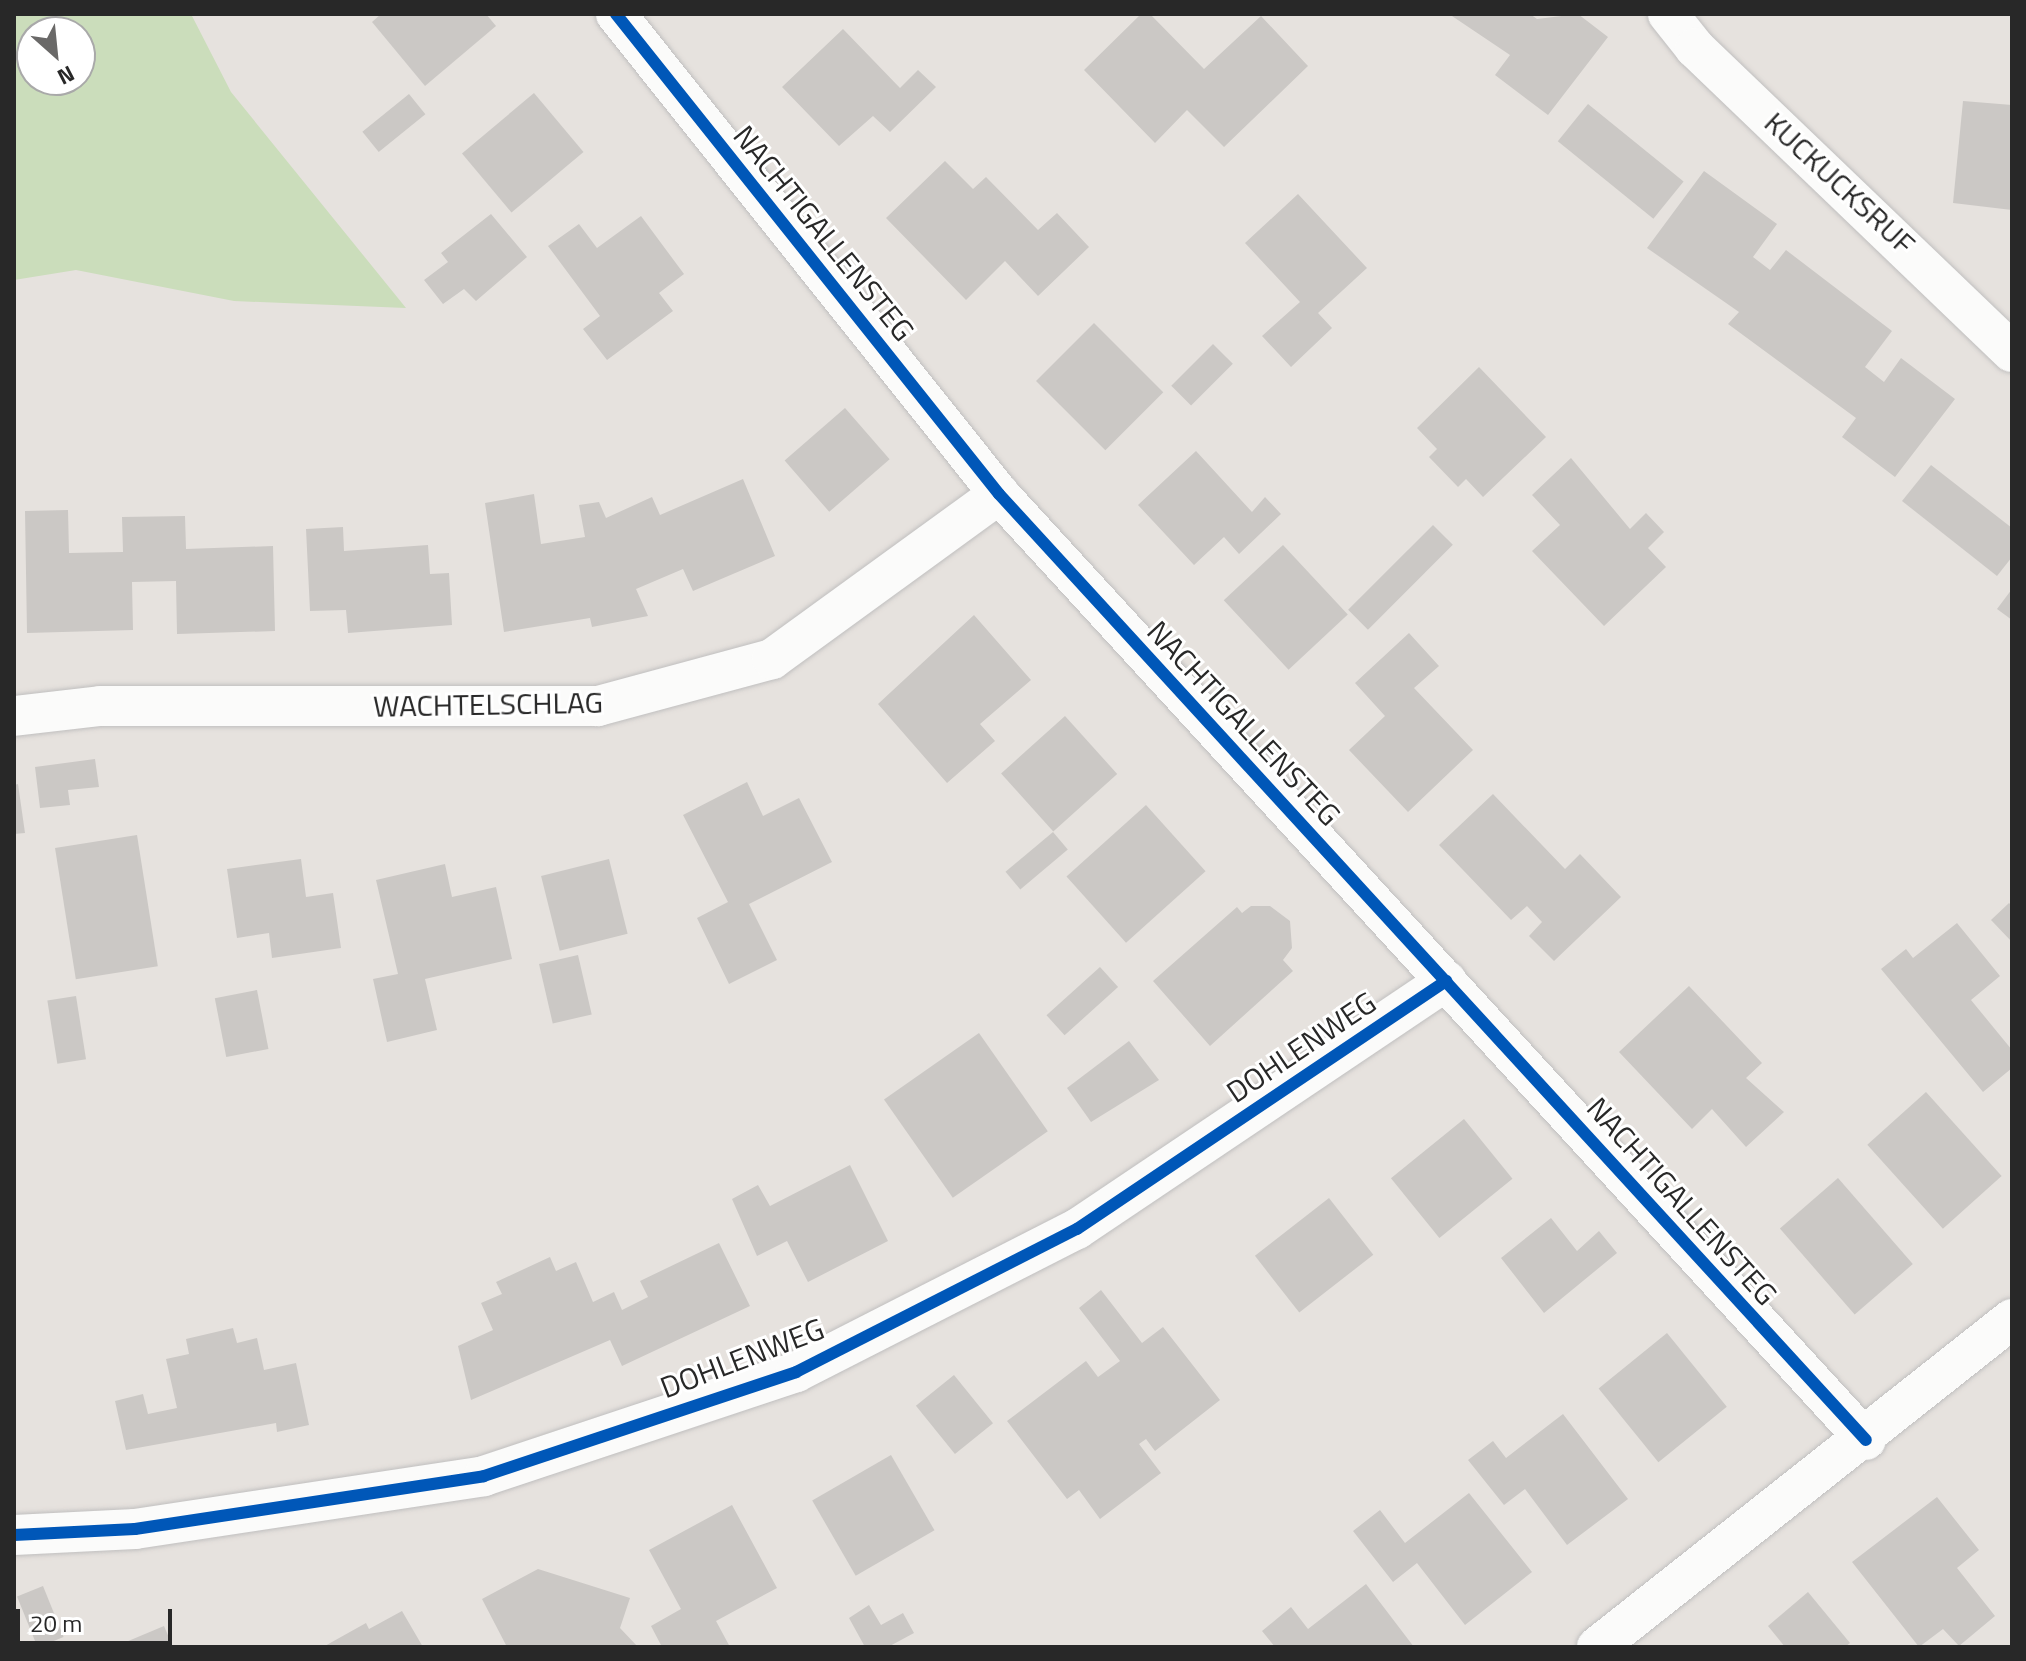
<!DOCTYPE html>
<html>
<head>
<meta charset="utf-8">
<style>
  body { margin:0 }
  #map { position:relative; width:2026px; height:1661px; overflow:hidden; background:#e6e2de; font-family:"Titillium Web",sans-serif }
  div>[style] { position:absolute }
  .green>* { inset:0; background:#cbddbb }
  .building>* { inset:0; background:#cbc8c5; transform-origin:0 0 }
  .roads { filter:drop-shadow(0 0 2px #c0bfbf) drop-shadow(0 0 2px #c0bfbf) }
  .street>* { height:40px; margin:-20px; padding:0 20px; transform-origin:20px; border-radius:20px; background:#fbfbfa }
  .cycleway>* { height:12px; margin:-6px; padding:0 6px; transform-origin:6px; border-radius:6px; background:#0057b8 }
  span { translate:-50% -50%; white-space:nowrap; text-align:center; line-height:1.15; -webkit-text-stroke:6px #fff; paint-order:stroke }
  .street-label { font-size:30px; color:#282828 }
  .frame { position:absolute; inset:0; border:16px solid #282828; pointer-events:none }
  .north { position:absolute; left:16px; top:16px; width:80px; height:80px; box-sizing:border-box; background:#fff; border:2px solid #a9a9a9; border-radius:50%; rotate:153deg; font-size:22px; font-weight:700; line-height:32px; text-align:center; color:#282828 }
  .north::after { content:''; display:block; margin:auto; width:28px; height:36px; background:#6a6968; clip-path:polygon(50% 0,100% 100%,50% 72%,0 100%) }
  .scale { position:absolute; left:16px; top:1609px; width:156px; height:36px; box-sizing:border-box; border:4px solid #282828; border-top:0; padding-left:10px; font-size:24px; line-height:28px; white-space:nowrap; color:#282828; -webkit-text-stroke:6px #fff; paint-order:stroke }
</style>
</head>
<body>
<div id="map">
  <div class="green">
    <i style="clip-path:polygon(evenodd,14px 14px,191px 14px,231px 92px,406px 308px,234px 301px,76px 270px,14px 280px,14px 14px,32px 32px,80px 32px,80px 80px,32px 80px,32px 32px)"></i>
  </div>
  <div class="building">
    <i style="clip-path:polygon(381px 14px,486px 14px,496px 26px,425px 86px,372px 22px)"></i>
    <i style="clip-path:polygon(1141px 14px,1150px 14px,1204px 69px,1261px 16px,1308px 66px,1224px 147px,1187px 110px,1155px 143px,1084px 70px)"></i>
    <i style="clip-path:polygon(1449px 14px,1530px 14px,1537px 19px,1578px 14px,1608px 37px,1548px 115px,1495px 75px,1510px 55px)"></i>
    <i style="clip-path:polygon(843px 29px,900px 88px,918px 70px,936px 87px,890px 132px,873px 116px,839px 146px,782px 87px)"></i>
    <i style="left:534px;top:93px;width:77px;height:94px;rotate:50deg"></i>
    <i style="left:409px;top:94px;width:26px;height:60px;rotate:51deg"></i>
    <i style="clip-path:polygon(1963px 101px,2012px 105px,2012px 210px,1953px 203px)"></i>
    <i style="left:1588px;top:104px;width:123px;height:48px;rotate:39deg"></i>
    <i style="clip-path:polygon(945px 161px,973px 189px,986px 177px,1038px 230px,1057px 213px,1089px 247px,1038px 296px,1005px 261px,966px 300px,886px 218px)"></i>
    <i style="clip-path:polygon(1704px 171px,1777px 224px,1753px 257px,1770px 270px,1786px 250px,1892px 331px,1865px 367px,1884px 382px,1901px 358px,1955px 399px,1895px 477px,1842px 437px,1856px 418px,1728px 324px,1739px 312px,1647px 248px)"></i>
    <i style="clip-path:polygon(1298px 194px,1367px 268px,1318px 313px,1332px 328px,1291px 367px,1262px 336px,1300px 302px,1245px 243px)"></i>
    <i style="clip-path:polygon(491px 214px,527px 257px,476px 301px,464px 289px,443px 304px,424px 280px,448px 262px,441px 253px)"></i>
    <i style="clip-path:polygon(641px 216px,684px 274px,659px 293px,673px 311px,607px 360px,583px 329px,600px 316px,548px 246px,579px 224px,597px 248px)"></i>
    <i style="left:1094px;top:323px;width:98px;height:82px;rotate:45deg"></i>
    <i style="left:1213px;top:344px;width:28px;height:59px;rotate:45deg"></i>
    <i style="clip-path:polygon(1479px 367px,1546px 437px,1483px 497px,1466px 479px,1458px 487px,1429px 457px,1437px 449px,1417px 428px)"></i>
    <i style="left:845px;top:408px;width:68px;height:80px;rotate:49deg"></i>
    <i style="clip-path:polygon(1196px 451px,1252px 512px,1265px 497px,1281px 514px,1239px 554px,1224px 537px,1194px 565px,1138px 505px)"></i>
    <i style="clip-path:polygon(1571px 458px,1630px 529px,1646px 513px,1664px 532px,1648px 548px,1666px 567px,1604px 626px,1532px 551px,1560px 525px,1532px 495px)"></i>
    <i style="clip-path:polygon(1931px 465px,2012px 528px,2012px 557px,1997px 576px,1902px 501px)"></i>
    <i style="clip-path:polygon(743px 479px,775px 556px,693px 591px,683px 569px,636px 589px,648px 616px,592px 627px,590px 618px,504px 632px,485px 503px,534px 494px,541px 544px,585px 537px,579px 505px,599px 502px,606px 518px,652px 497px,660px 515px)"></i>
    <i style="clip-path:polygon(68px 510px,69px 553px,123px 552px,122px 517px,185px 516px,186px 549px,273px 546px,275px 631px,177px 634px,176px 581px,132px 582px,133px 630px,27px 633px,25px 511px)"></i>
    <i style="left:1433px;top:525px;width:28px;height:120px;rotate:45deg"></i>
    <i style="clip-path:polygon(343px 527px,344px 551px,428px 545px,430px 574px,449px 573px,452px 625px,348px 633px,346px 610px,310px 611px,306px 529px)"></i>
    <i style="left:1283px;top:545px;width:95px;height:81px;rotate:47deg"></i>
    <i style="clip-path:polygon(2012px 589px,2012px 620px,1997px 609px)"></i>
    <i style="clip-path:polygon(974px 615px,1031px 680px,980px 724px,995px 741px,947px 783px,878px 704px)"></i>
    <i style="clip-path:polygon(1409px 633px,1439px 666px,1414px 688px,1473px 750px,1408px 812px,1349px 750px,1385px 716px,1355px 683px)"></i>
    <i style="left:1065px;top:716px;width:78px;height:86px;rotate:48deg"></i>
    <i style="clip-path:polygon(95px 759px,99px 787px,68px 790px,70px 805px,40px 808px,35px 767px)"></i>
    <i style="clip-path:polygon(747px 782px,763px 816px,799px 798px,832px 862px,749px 904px,777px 960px,729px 984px,697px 918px,728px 902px,683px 815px)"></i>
    <i style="clip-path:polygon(18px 784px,25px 833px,14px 834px,14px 785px)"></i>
    <i style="clip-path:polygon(1493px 794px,1565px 869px,1580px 854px,1621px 897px,1554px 961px,1529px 936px,1542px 922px,1527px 906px,1511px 920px,1439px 845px)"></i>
    <i style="left:1146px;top:805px;width:89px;height:107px;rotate:48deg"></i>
    <i style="left:1053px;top:832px;width:23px;height:62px;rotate:50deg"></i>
    <i style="left:137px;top:835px;width:133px;height:83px;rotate:81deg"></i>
    <i style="clip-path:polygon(301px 859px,306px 897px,333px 893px,341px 948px,272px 958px,269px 933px,237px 938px,227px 869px)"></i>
    <i style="left:609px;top:859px;width:77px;height:70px;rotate:76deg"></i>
    <i style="clip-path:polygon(445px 864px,452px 897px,496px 887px,512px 959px,425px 979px,437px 1030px,387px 1042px,373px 979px,398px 974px,376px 880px)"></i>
    <i style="clip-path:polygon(2009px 903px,2012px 906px,2012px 942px,1991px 920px)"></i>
    <i style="clip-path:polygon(1251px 906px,1270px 906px,1290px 921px,1292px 948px,1283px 960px,1293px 971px,1210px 1046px,1153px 981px,1237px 907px,1242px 913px)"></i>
    <i style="clip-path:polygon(1957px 923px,2000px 976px,1971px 1000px,2012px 1050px,2012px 1068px,1983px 1092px,1881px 969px,1906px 949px,1913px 958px)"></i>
    <i style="left:578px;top:955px;width:61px;height:40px;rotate:77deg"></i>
    <i style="left:1100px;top:967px;width:27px;height:72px;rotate:48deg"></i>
    <i style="clip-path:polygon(1689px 986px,1762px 1063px,1746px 1078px,1784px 1112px,1746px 1147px,1712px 1109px,1692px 1129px,1619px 1052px)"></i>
    <i style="left:257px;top:990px;width:60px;height:43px;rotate:79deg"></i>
    <i style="left:76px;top:996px;width:64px;height:29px;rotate:81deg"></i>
    <i style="left:979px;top:1033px;width:120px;height:116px;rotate:55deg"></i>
    <i style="clip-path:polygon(1129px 1041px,1159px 1080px,1091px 1122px,1067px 1088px)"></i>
    <i style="left:1926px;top:1092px;width:113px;height:79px;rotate:48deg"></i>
    <i style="left:1464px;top:1119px;width:77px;height:94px;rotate:51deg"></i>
    <i style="clip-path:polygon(850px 1165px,888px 1241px,808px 1282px,787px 1241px,757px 1256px,732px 1199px,758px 1185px,770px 1206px)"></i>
    <i style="left:1838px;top:1178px;width:114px;height:77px;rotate:49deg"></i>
    <i style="left:1329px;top:1198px;width:72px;height:94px;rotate:52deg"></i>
    <i style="clip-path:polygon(1551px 1218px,1577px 1251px,1599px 1231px,1617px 1253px,1544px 1313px,1501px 1258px)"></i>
    <i style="clip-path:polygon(719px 1243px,750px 1306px,622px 1366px,610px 1340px,471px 1400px,458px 1346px,493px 1330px,481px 1303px,502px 1294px,496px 1282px,550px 1257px,556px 1271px,576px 1262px,593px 1302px,614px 1292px,622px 1310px,648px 1297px,640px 1281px)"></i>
    <i style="clip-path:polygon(1101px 1290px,1142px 1343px,1163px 1327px,1220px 1400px,1155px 1451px,1146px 1439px,1139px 1444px,1161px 1473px,1100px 1519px,1079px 1490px,1067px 1499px,1007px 1421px,1086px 1361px,1098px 1377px,1120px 1361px,1079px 1308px)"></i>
    <i style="clip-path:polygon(233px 1328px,237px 1343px,257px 1338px,264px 1370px,296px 1363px,309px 1425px,277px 1432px,276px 1423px,126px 1450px,115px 1401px,143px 1394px,148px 1414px,177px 1408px,166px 1359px,189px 1354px,186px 1339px)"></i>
    <i style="left:1667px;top:1333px;width:95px;height:88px;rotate:51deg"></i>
    <i style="left:954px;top:1375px;width:62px;height:49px;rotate:51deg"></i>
    <i style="clip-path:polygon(1563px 1414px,1628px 1499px,1567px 1545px,1525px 1489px,1504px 1505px,1468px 1460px,1493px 1441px,1506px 1458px)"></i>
    <i style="left:891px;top:1455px;width:87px;height:91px;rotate:60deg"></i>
    <i style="clip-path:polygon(1469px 1493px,1532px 1572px,1465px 1625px,1417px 1563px,1393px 1582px,1353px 1531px,1380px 1510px,1405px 1543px)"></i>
    <i style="clip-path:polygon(1937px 1497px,1979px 1550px,1957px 1568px,1995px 1616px,1959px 1646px,1943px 1629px,1919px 1647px,1852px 1562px)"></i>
    <i style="clip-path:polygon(732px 1505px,777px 1588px,716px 1621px,730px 1647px,662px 1647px,651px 1626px,681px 1609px,649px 1550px)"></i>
    <i style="clip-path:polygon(538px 1569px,630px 1598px,620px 1628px,638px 1647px,507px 1647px,482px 1599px)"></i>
    <i style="clip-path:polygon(1366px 1584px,1414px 1647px,1275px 1647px,1262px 1631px,1291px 1607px,1308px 1629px)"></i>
    <i style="left:43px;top:1586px;width:55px;height:28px;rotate:68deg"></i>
    <i style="clip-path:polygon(1808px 1592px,1850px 1643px,1845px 1647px,1785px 1647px,1768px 1626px)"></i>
    <i style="clip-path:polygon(869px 1605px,881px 1625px,903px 1613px,914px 1633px,888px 1647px,865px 1647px,849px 1618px)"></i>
    <i style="clip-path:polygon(402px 1611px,423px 1647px,323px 1647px,366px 1623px,369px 1629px)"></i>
    <i style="clip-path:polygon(164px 1626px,173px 1647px,114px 1647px)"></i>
  </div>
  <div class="roads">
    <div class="street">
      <i style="left:616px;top:14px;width:614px;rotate:51.41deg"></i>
      <i style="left:999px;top:494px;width:1283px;rotate:47.5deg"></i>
      <i style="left:1668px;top:14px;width:43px;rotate:51.5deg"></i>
      <i style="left:1695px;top:48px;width:439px;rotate:43.8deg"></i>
      <i style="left:14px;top:716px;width:87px;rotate:-6.6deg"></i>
      <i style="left:100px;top:706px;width:498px"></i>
      <i style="left:598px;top:706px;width:180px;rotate:-15.1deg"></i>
      <i style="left:772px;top:659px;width:281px;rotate:-36deg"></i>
      <i style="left:14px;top:1535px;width:121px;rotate:-2.8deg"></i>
      <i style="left:135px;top:1529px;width:353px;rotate:-8.6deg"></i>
      <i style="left:484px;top:1476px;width:329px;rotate:-18.4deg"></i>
      <i style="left:796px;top:1372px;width:315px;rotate:-27deg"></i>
      <i style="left:1077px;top:1229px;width:445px;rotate:-33.9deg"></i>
      <i style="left:1597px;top:1647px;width:529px;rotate:-38.32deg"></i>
    </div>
  </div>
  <div class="cycleway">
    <i style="left:616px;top:14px;width:614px;rotate:51.41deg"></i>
    <i style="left:999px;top:494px;width:1283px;rotate:47.5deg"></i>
    <i style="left:14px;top:1535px;width:121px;rotate:-2.8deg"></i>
    <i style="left:135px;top:1529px;width:353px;rotate:-8.6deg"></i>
    <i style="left:484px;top:1476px;width:329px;rotate:-18.4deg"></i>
    <i style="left:796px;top:1372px;width:315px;rotate:-27deg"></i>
    <i style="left:1077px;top:1229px;width:445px;rotate:-33.9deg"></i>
  </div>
  <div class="street-label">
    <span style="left:1840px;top:183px;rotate:43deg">KUCKUCKSRUF</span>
    <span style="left:824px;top:233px;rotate:51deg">NACHTIGALLENSTEG</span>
    <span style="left:488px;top:704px;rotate:-1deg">WACHTELSCHLAG</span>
    <span style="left:1244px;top:723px;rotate:47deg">NACHTIGALLENSTEG</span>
    <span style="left:1301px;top:1047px;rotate:-34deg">DOHLENWEG</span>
    <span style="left:1682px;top:1201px;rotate:48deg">NACHTIGALLENSTEG</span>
    <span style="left:742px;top:1358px;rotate:-21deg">DOHLENWEG</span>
  </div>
  <div class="frame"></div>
  <div class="north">N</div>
  <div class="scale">20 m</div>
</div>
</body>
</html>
